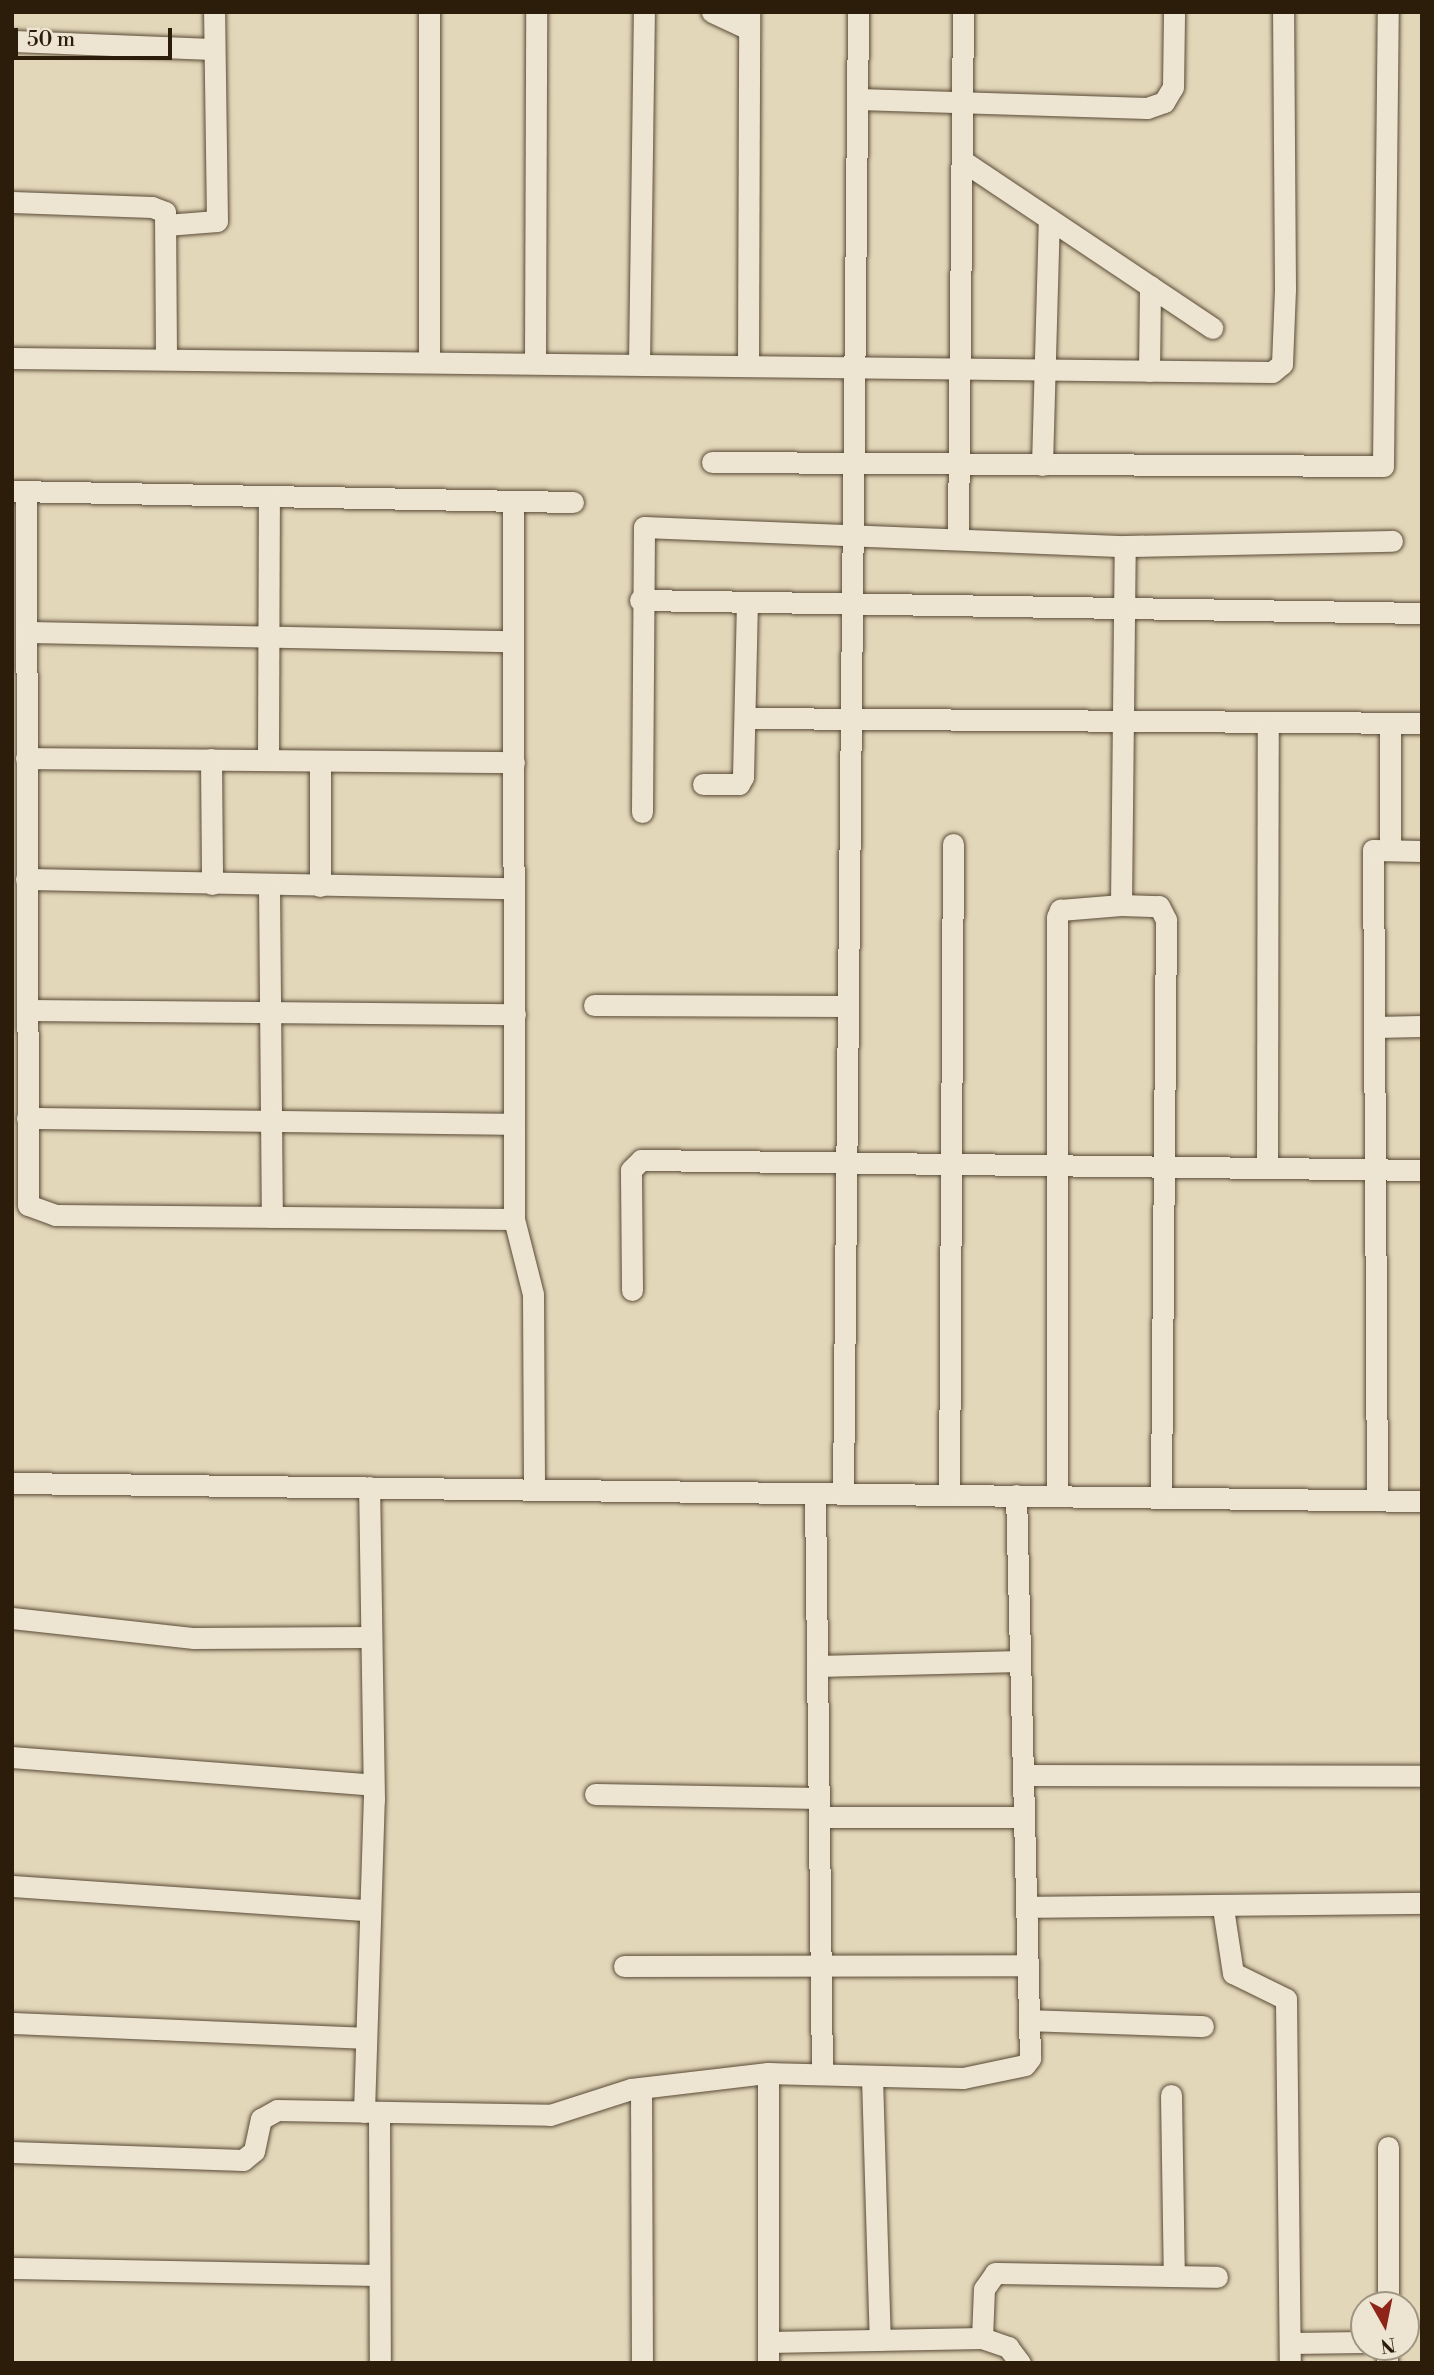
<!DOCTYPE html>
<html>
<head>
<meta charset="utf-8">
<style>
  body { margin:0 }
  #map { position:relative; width:1434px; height:2375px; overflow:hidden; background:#e3d7ba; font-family:"Libre Bodoni",serif }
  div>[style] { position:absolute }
  .roads { filter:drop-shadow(0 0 2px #5a4b36) drop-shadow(0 0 2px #5a4b36) }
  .street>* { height:21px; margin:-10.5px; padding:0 10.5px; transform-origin:10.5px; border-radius:10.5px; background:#ede5d2 }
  span { translate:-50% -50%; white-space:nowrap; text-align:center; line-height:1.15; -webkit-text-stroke:6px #ede5d2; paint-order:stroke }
  .frame { position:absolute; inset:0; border:14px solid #2c1c0a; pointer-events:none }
  .north { position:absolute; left:1350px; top:2291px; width:70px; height:70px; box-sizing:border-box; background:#ede5d2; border:2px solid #a09582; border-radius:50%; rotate:171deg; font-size:19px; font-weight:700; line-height:28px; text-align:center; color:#2c1c0a }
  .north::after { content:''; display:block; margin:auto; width:24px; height:32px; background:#8f2418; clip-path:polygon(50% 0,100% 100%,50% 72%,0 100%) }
  .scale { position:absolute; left:14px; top:28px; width:158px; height:32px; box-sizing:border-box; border:4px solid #2c1c0a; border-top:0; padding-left:9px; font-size:21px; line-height:24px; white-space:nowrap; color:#2c1c0a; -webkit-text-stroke:5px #ede5d2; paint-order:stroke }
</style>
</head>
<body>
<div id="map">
  <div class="roads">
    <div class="street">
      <i style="left:712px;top:12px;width:40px;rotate:25deg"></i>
      <i style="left:12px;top:41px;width:202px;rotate:2.3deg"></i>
      <i style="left:858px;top:99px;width:289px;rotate:1.8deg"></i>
      <i style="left:1147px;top:108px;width:18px;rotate:-19deg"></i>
      <i style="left:1164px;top:102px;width:17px;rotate:-59deg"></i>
      <i style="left:1173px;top:87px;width:75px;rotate:-89.2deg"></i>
      <i style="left:963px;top:161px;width:300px;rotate:33.8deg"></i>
      <i style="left:12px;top:202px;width:140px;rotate:2deg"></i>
      <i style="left:152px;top:207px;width:14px;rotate:21deg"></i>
      <i style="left:165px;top:212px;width:147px;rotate:89.6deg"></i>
      <i style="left:166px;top:225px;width:51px;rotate:-4.5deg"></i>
      <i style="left:217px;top:221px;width:209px;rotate:-90.8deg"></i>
      <i style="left:12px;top:358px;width:1260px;rotate:0.64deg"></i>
      <i style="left:1272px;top:372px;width:13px;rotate:-39deg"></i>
      <i style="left:1282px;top:364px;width:76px;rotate:-87.7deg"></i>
      <i style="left:1285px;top:288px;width:276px;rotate:-90.4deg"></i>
      <i style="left:429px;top:362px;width:350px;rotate:-90deg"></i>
      <i style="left:535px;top:363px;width:351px;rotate:-89.8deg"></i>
      <i style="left:639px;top:364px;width:352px;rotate:-89.2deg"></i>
      <i style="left:748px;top:365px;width:353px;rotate:-89.8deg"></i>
      <i style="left:1149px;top:371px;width:85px;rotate:-89.3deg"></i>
      <i style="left:712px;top:462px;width:671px;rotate:0.34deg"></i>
      <i style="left:1383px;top:466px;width:454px;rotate:-89.4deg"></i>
      <i style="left:1042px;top:465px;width:246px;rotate:-88.4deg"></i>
      <i style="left:14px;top:491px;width:559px;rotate:1.13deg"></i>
      <i style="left:26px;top:491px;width:714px;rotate:89.84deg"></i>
      <i style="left:28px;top:1205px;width:29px;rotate:20deg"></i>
      <i style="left:55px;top:1215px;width:459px;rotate:0.5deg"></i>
      <i style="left:513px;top:501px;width:718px;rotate:89.92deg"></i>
      <i style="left:514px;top:1219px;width:77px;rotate:75.8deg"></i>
      <i style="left:533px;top:1294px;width:195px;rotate:89.7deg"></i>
      <i style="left:958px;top:538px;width:526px;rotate:-89.46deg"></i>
      <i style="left:640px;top:600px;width:782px;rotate:0.95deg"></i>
      <i style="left:26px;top:632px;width:487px;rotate:1.1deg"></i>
      <i style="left:745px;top:718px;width:677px;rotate:0.42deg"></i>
      <i style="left:1390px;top:723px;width:127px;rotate:90deg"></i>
      <i style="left:26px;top:758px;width:488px;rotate:0.5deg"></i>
      <i style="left:211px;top:759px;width:125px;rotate:89.5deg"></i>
      <i style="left:268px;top:760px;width:262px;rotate:-89.8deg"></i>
      <i style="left:320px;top:761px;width:125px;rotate:90deg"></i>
      <i style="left:703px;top:784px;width:36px"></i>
      <i style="left:739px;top:784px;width:8px;rotate:-60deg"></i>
      <i style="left:743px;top:777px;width:175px;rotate:-88.7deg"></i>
      <i style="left:642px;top:812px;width:285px;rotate:-89.6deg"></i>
      <i style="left:644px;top:527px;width:481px;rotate:2.3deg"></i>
      <i style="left:1125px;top:546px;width:267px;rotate:-1.1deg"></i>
      <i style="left:26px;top:879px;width:488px;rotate:1.1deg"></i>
      <i style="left:269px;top:886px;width:331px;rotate:89.5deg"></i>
      <i style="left:1121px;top:905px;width:359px;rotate:-89.4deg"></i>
      <i style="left:594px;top:1005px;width:254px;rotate:0.2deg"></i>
      <i style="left:27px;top:1010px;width:488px;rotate:0.5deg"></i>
      <i style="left:1374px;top:1027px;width:48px;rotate:-1.2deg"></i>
      <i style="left:27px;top:1118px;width:487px;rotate:0.7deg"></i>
      <i style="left:1267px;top:1168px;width:446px;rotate:-89.9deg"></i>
      <i style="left:632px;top:1290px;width:120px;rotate:-90.5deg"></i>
      <i style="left:631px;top:1170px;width:14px;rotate:-45deg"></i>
      <i style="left:641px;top:1160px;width:781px;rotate:0.73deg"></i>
      <i style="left:12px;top:1483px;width:1410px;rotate:0.73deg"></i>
      <i style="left:815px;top:1493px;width:581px;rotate:89.31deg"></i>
      <i style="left:843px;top:1493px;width:1481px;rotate:-89.42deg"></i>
      <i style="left:949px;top:1495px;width:651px;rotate:-89.65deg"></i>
      <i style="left:1057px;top:1496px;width:579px;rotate:-90deg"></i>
      <i style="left:1057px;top:917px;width:8px;rotate:-67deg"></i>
      <i style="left:1060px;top:910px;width:61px;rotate:-4.7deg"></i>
      <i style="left:1121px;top:905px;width:38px;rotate:2deg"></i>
      <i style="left:1159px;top:906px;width:16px;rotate:63deg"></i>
      <i style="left:1166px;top:920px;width:577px;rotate:90.5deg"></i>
      <i style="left:1377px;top:1500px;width:650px;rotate:-90.35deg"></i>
      <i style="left:1373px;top:850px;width:49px;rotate:1.2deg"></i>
      <i style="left:12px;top:1618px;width:183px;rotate:6.3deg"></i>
      <i style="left:194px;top:1638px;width:176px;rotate:-0.3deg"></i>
      <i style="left:817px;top:1666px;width:203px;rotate:-1.4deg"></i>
      <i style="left:12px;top:1757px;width:362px;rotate:4.4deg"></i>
      <i style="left:1023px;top:1775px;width:399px;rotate:0.1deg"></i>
      <i style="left:595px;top:1794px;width:224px;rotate:1deg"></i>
      <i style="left:819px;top:1817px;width:205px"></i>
      <i style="left:12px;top:1886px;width:357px;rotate:3.9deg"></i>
      <i style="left:1026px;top:1907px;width:396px;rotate:-0.6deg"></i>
      <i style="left:1223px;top:1908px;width:66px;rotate:81.3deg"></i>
      <i style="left:1233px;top:1973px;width:59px;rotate:26.1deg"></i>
      <i style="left:1286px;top:1999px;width:364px;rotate:89.4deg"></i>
      <i style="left:624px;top:1966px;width:404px;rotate:-0.1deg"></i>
      <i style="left:1029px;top:2020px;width:174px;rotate:2deg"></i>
      <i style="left:12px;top:2023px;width:352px;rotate:2.4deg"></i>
      <i style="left:872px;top:2077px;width:263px;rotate:88.3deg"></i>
      <i style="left:641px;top:2088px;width:275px;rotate:89.8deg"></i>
      <i style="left:1171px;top:2095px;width:181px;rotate:89.1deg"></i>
      <i style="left:364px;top:2112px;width:312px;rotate:-88.2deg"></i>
      <i style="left:374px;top:1800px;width:313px;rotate:-90.9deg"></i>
      <i style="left:379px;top:2113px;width:250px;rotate:89.8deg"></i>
      <i style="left:12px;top:2152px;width:231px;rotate:2deg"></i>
      <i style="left:243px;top:2160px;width:14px;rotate:-39deg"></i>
      <i style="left:254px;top:2151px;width:33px;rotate:-78deg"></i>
      <i style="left:261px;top:2119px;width:18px;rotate:-29deg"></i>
      <i style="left:277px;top:2110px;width:273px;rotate:1deg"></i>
      <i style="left:550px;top:2115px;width:85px;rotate:-17.8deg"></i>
      <i style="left:631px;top:2089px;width:138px;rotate:-6.7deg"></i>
      <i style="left:768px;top:2073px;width:195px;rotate:1.5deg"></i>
      <i style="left:963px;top:2078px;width:63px;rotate:-11.8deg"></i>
      <i style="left:1025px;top:2065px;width:9px;rotate:-54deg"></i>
      <i style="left:1030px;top:2058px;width:563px;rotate:-91.42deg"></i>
      <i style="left:12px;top:2268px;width:367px;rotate:1.1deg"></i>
      <i style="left:1388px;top:2305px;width:158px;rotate:-90deg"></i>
      <i style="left:982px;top:2338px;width:49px;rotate:-87.7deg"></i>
      <i style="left:984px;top:2289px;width:19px;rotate:-55deg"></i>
      <i style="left:995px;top:2273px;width:222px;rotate:1deg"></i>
      <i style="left:768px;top:2342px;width:214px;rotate:-1.1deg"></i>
      <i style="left:982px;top:2338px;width:28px;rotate:19deg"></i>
      <i style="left:1008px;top:2347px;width:20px;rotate:53deg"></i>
      <i style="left:1290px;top:2343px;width:74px;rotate:-0.8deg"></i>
      <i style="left:768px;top:2363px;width:290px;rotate:-90deg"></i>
      <i style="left:1387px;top:2363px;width:16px;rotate:-90deg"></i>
    </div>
  </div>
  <div class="frame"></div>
  <div class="north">N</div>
  <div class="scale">50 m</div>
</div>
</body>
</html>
